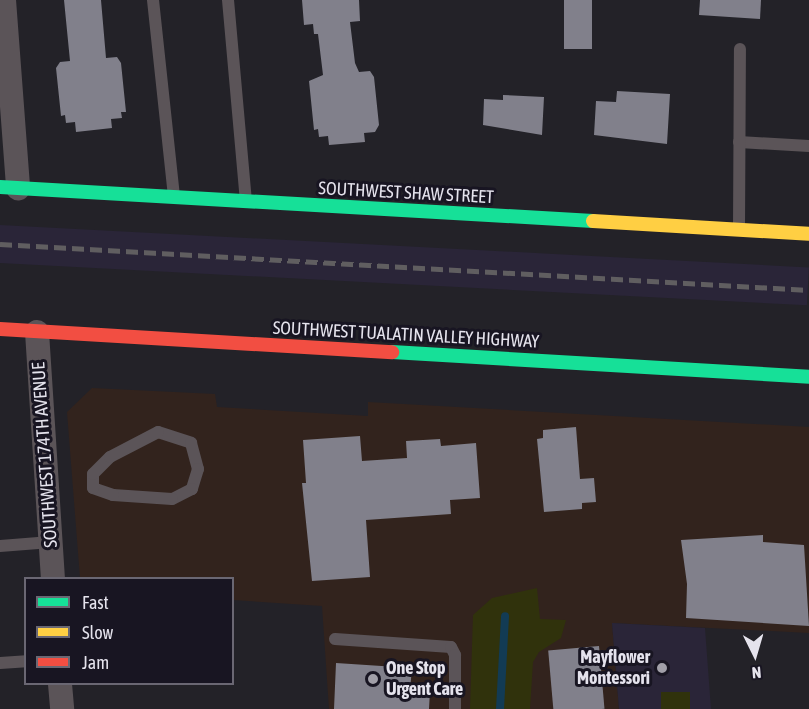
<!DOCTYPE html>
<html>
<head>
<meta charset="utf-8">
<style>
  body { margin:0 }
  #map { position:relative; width:809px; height:709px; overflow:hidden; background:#232228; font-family:"Asap Condensed",sans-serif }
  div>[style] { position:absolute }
  .commercial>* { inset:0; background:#32231d }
  .built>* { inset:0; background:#2a2538; transform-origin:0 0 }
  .green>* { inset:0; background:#30320c; transform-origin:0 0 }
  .stream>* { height:8px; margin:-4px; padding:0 4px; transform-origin:4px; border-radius:4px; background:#123b54 }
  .building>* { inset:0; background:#81808b; transform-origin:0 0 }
  .lane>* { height:12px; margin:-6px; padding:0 6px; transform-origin:6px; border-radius:6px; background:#5b5458 }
  .street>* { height:24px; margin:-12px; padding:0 12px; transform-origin:12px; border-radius:12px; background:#5b5458 }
  .fast>* { height:14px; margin:-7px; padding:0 7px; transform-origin:7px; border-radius:7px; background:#16e098 }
  .slow>* { height:14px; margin:-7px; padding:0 7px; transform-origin:7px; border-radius:7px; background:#ffcf43 }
  .jam>* { height:14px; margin:-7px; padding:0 7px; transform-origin:7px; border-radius:7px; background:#f24e42 }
  .rail>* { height:4.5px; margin-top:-2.25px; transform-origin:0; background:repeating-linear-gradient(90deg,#605e60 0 12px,transparent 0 18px) }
  .dots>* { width:16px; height:16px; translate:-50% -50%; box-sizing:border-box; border:3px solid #181522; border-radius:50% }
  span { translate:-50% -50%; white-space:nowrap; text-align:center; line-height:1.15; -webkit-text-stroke:6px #181522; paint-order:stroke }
  .street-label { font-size:18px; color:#e5e3ed }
  .poi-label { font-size:18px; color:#e5e3ed; font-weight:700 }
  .right { translate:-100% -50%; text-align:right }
  .left { translate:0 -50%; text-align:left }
  .legend { position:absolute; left:24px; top:577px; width:210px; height:108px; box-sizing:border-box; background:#181522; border:2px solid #6a6773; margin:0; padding:8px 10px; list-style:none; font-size:18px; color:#e5e3ed }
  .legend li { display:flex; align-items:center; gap:12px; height:30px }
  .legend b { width:30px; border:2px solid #6a6773 }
  .north { position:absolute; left:725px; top:625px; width:60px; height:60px; -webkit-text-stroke:4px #181522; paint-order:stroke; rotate:175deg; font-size:16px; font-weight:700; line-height:24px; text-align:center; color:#e5e3ed }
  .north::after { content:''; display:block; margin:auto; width:21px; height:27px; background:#e5e3ed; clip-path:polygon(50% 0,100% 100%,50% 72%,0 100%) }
</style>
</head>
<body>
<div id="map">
  <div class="commercial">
    <i style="clip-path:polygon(92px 388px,215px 394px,217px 407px,368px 416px,368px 402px,809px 427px,809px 633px,612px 623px,619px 709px,329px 709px,322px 606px,233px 600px,232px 578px,80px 578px,67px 412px)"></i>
  </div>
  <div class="built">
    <i style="left:0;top:225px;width:810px;height:38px;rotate:3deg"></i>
    <i style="clip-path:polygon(612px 623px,705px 628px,711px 709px,619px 709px)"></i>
  </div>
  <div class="green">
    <i style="clip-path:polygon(537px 588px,540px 619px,566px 620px,561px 638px,539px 652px,533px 662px,530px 709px,470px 709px,473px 615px,492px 598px)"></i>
    <i style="left:690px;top:692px;width:17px;height:29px;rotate:90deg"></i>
  </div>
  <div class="stream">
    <i style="left:500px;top:709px;width:93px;rotate:-86.9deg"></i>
  </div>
  <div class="building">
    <i style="clip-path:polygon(64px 0,101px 0,106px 58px,117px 57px,121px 63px,126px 112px,121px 112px,122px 118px,111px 119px,112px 128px,76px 132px,75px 122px,66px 123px,65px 115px,61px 116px,56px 68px,60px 62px,70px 61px)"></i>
    <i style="clip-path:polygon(302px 0,359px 0,360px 21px,350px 22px,355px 63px,359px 72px,370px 71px,374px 77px,379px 125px,375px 132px,364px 133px,365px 142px,329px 145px,328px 136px,319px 137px,318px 129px,314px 130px,309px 81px,323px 75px,318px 34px,314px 34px,313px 24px,304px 25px)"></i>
    <i style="left:564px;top:0;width:28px;height:49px"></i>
    <i style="clip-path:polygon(700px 0,761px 0,760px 19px,699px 15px)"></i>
    <i style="clip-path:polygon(617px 91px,670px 94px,667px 144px,594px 135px,596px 101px,616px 102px)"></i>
    <i style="clip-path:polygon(503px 95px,544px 97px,542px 135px,483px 125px,484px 99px,503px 100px)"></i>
    <i style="clip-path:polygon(576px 427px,580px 479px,594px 478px,596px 502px,582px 503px,582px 509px,544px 512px,537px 439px,543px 438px,543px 430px)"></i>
    <i style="clip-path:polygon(360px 436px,362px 461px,407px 458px,406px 441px,440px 439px,441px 446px,476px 443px,480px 498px,450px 500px,451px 514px,366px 520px,370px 577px,312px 581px,302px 483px,306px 483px,303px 440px)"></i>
    <i style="clip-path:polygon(763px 535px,763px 542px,804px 545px,809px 626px,686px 618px,687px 584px,681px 540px)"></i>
    <i style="left:599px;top:646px;width:63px;height:51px;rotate:85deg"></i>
    <i style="clip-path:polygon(336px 663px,412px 668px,410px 690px,430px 691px,429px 709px,334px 709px)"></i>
  </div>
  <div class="lane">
    <i style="left:153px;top:0;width:197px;rotate:83.9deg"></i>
    <i style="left:228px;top:0;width:202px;rotate:84.9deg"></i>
    <i style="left:739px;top:142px;width:70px;rotate:3.3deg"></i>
    <i style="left:739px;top:229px;width:180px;rotate:-89.7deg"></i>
    <i style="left:158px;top:432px;width:35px;rotate:18deg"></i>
    <i style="left:191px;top:443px;width:27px;rotate:75deg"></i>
    <i style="left:198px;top:469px;width:21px;rotate:107deg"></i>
    <i style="left:192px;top:489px;width:22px;rotate:153deg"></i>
    <i style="left:172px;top:499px;width:59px;rotate:-176.1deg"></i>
    <i style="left:113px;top:495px;width:21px;rotate:-161deg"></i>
    <i style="left:93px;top:488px;width:14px;rotate:-90deg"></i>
    <i style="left:93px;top:474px;width:24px;rotate:-45deg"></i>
    <i style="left:110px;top:457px;width:54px;rotate:-27.5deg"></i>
    <i style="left:0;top:546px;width:51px;rotate:-4.5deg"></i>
    <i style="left:335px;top:639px;width:116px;rotate:3.9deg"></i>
    <i style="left:451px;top:647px;width:9px;rotate:63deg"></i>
    <i style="left:455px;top:655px;width:54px;rotate:90deg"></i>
    <i style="left:0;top:663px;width:26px;rotate:-4deg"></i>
  </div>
  <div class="street">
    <i style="left:4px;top:0;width:189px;rotate:85.7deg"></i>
    <i style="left:37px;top:332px;width:247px;rotate:86.3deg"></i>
    <i style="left:60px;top:684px;width:25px;rotate:85deg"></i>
  </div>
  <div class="fast">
    <i style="left:0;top:187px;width:594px;rotate:3.28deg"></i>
    <i style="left:392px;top:352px;width:418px;rotate:3.4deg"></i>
  </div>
  <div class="slow">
    <i style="left:593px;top:221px;width:216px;rotate:3.4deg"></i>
  </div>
  <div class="jam">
    <i style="left:0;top:329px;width:393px;rotate:3.4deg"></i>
  </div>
  <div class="rail">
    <i style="left:0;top:244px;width:810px;rotate:3.25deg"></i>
  </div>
  <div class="dots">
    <i style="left:662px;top:668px;background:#a19fa8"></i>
    <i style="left:373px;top:679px;background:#a19fa8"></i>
  </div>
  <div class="street-label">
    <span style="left:406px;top:193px;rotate:3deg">SOUTHWEST SHAW STREET</span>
    <span style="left:406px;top:335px;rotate:3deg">SOUTHWEST TUALATIN VALLEY HIGHWAY</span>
    <span style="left:45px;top:455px;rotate:-94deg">SOUTHWEST 174TH AVENUE</span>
  </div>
  <div class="poi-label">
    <span class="right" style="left:650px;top:668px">Mayflower<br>Montessori</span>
    <span class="left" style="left:386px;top:679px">One Stop<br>Urgent Care</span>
  </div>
  <ul class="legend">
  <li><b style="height:8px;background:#16e098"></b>Fast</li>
  <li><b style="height:8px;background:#ffcf43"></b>Slow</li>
  <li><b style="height:8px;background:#f24e42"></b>Jam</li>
  </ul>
  <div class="north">N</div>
</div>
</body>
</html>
